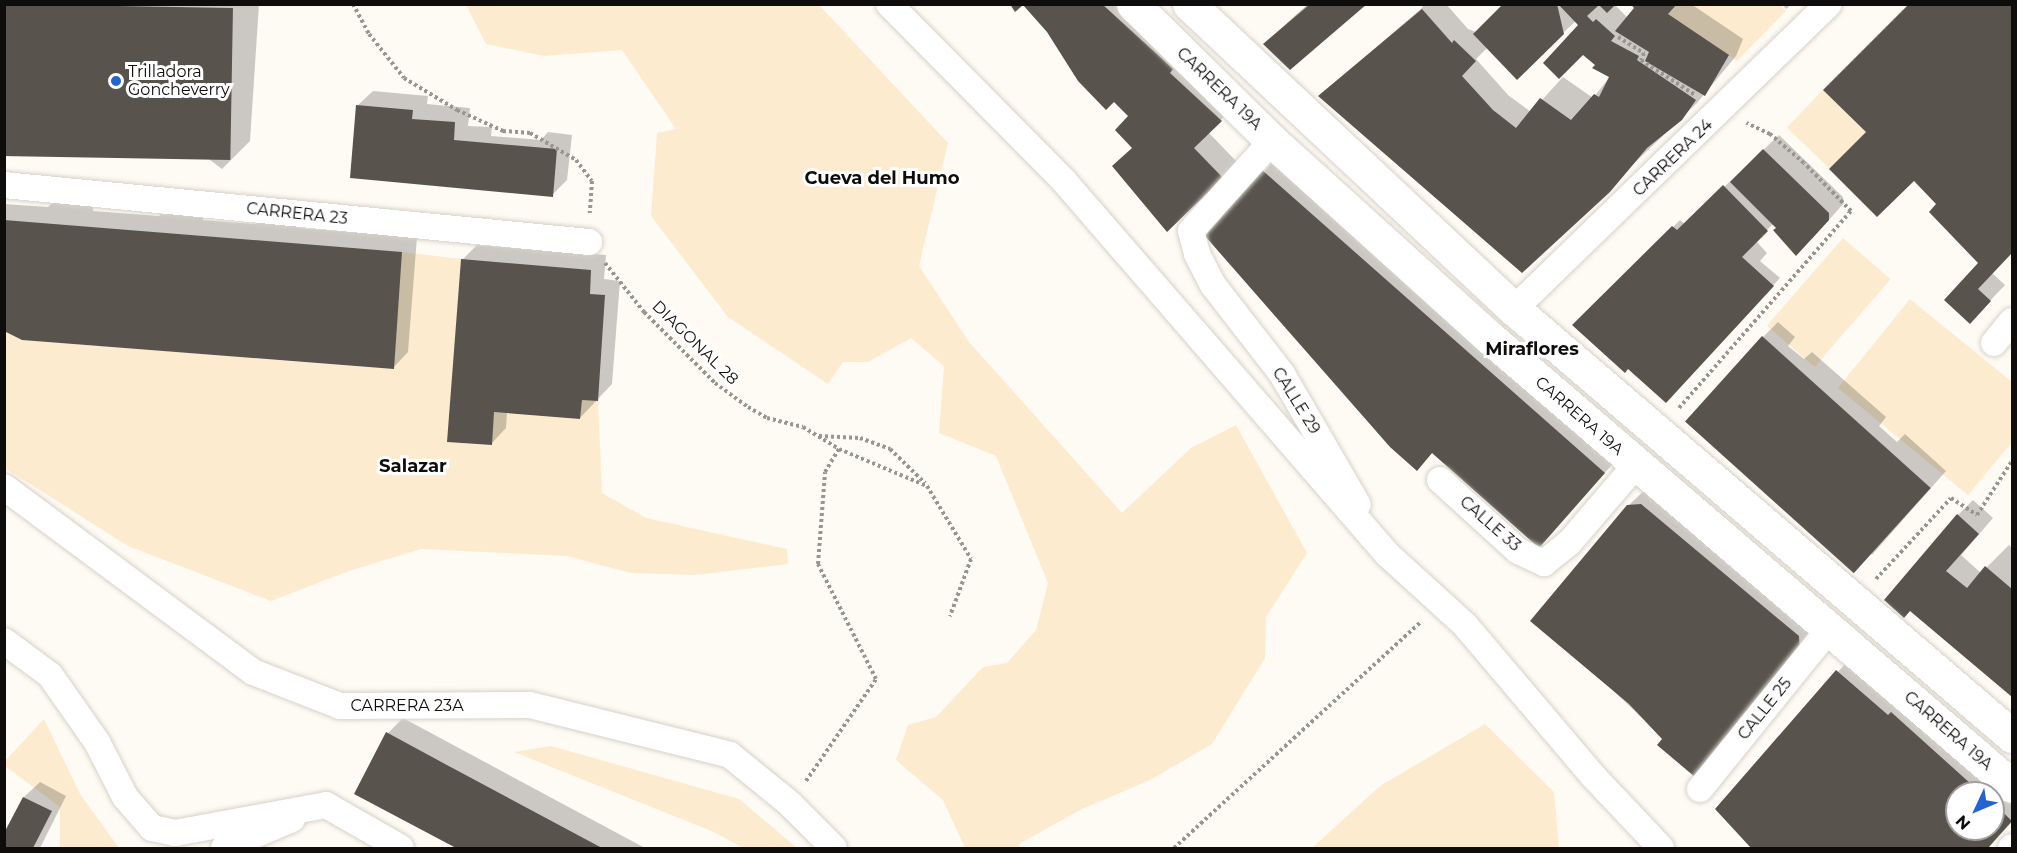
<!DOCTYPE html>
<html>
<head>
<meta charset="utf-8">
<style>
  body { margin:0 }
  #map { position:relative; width:2017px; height:853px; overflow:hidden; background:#fefbf4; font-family:Montserrat,sans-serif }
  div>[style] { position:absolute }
  .green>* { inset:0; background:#fcebcf; transform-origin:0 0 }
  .shadow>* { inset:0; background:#0003 }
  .building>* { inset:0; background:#58544d; transform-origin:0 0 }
  .path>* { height:4px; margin-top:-2px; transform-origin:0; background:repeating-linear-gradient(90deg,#989691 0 3px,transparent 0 6px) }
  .roads { filter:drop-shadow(0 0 2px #d6d1c9) drop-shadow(0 0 2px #d6d1c9) }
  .minor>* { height:26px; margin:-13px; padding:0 13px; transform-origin:13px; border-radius:13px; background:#fff }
  .primary>* { height:33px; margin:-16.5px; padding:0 16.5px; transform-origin:16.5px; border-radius:16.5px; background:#fff }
  .dots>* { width:16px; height:16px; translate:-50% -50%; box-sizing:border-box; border:3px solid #fff; border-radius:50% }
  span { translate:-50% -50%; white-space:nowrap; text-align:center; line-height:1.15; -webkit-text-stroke:6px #fff; paint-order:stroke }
  .poi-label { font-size:16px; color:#0f0d0b }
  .left { translate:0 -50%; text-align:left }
  .street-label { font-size:16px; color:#0f0d0b }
  .neighbourhood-label { font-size:18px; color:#0f0d0b; font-weight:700 }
  .frame { position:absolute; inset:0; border:6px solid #0f0d0b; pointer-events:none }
  .north { position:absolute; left:1945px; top:781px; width:60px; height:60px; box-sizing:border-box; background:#fff; border:2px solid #9f9e9d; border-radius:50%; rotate:226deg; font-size:16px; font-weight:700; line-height:24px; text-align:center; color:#0f0d0b }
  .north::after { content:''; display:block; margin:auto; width:21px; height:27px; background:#2464d1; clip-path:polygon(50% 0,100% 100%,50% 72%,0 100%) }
</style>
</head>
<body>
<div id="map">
  <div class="green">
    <i style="clip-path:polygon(1677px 4px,1780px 5px,1786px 11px,1737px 61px,1668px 14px)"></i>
    <i style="clip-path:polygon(466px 5px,819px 5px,948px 143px,919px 266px,969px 342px,1122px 513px,1191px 448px,1236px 425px,1307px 553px,1266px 617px,1265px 658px,1212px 744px,1150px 780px,1082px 809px,1019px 844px,1021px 848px,965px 848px,943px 800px,896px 760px,908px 725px,936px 717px,983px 667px,1007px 663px,1036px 630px,1048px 583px,996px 456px,939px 433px,944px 366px,911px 338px,868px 362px,843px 362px,828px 384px,728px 317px,651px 216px,657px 133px,676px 129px,622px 50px,544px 56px,486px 44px)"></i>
    <i style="left:1823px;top:90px;width:60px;height:52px;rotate:44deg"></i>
    <i style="left:1843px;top:238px;width:63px;height:116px;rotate:41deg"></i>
    <i style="clip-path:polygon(402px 252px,461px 259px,448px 442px,491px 445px,494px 412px,580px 419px,582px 400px,598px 401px,602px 493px,646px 518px,787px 549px,788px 564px,695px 575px,631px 573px,567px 556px,421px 549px,349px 571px,271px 601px,128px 546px,5px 468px,4px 331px,22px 340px,393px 369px)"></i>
    <i style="clip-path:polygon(1910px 299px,2012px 382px,2012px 442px,1968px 495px,1838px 388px)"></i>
    <i style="clip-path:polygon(44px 719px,80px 794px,119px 848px,60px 848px,60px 807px,5px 766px,5px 761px)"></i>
    <i style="clip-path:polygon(1485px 724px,1554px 792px,1559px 848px,1312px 848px,1380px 786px)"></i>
    <i style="clip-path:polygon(551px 746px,739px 799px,797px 848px,743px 848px,714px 832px,514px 752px)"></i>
  </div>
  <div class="shadow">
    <i style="clip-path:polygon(4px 4px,259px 4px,250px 141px,222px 169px)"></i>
    <i style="clip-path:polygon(1024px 4px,1135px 4px,1236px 105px,1208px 132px,1237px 162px,1167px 230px,1133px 148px,1130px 116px)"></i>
    <i style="clip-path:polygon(1308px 4px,1365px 4px,1266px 44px,1288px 22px)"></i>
    <i style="clip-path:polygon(1420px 4px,1446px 4px,1468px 29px,1476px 32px,1488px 47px,1476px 59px,1508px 95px,1531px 112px,1563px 77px,1593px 98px,1616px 69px,1597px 65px,1576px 21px,1564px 32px,1538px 4px,1614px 4px,1628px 18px,1636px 8px,1633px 4px,1691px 4px,1743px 39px,1736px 56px,1697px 103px,1522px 271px,1320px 96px,1423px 7px)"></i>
    <i style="clip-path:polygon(1782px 4px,1792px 4px,1786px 9px)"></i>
    <i style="clip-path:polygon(1911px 4px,2012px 4px,2012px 252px,1992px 273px,2005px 285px,1970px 322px,1980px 263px,1950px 193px,1868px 132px)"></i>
    <i style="clip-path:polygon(373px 91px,428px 96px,427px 104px,470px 108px,468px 126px,492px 127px,491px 136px,541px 140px,548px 132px,572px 135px,567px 180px,552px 195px,357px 106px)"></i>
    <i style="clip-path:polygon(1779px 135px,1843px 197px,1844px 203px,1812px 239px,1774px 223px,1756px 241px,1767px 253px,1760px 261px,1780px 278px,1730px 332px,1656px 244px,1680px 220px,1685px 224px)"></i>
    <i style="clip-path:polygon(1278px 156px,1619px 457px,1539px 546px,1433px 452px,1417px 469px,1207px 236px)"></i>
    <i style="clip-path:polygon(55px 200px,93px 204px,93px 211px,159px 216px,166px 210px,204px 213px,203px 220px,255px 224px,262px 217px,300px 220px,299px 228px,417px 237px,408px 352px,393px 368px,23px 338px,4px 331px,4px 204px,48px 207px)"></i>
    <i style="clip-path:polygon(477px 245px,606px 255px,604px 279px,620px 281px,612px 384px,580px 418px,507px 412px,506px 428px,491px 444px,462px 260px)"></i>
    <i style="clip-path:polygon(1778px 322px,1795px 337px,1788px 346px,1804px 359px,1812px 352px,1886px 417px,1879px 426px,1897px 442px,1905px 434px,1946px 471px,1872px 555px,1763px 337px)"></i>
    <i style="clip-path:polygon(1651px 484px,1822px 627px,1710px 760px,1664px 739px,1600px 678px,1628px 506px)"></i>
    <i style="clip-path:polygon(1973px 500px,1993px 518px,1961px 555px,1981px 573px,2009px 545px,2012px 548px,2012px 695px,1934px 629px,1958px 515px)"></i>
    <i style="clip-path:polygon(evenodd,1852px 656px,2012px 779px,2012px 822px,1988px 848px,1754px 848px,1717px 809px,1852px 656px,1957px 793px,1993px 793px,1993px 829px,1957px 829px,1957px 793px)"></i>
    <i style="clip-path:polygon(403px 718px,645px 848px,459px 848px,356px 793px,388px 733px)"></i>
    <i style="clip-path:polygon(40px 782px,66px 796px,40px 848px,4px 848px,4px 836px,24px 797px)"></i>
  </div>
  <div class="building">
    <i style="left:4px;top:4px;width:229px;height:152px;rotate:1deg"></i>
    <i style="clip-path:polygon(1010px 4px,1102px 4px,1158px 55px,1173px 69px,1170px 73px,1222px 121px,1194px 148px,1223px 178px,1167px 232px,1112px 166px,1132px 148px,1115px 130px,1128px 116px,1114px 102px,1106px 110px,1078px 81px,1047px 32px,1023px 5px,1015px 12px)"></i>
    <i style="clip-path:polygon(1310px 4px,1367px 4px,1290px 70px,1263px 44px)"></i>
    <i style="clip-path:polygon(1503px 4px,1557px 4px,1564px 34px,1517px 80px,1473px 34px)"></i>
    <i style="clip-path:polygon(1558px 4px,1616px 4px,1607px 13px,1599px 5px,1587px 16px,1593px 22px,1596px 19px,1615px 36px,1611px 41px,1639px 56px,1637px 60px,1696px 100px,1682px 120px,1647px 148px,1610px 192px,1522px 273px,1318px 96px,1422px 9px,1452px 43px,1454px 40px,1476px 61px,1462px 76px,1493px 110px,1516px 128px,1540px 98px,1571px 120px,1594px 94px,1599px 97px,1609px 77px,1592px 68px,1595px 65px,1583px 55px,1559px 79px,1543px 63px,1578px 25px)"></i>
    <i style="clip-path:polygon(1631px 4px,1677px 4px,1668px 14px,1729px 55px,1705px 96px,1645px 61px,1649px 52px,1615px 31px,1634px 8px)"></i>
    <i style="clip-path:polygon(1909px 4px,2012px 4px,2012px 253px,1978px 289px,1991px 301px,1970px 324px,1944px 300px,1978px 263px,1929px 212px,1936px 204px,1914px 181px,1877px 217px,1829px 169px,1866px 132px,1823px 90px)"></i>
    <i style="clip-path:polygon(356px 105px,413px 110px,412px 119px,455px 122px,454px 140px,557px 149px,553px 197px,350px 178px)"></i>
    <i style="clip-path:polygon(1763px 149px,1829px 213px,1829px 220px,1796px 256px,1773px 230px,1776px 228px,1730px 182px)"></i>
    <i style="clip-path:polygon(1262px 170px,1605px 473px,1539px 548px,1432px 453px,1417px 471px,1390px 447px,1205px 236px)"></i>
    <i style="clip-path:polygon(1723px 185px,1768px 231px,1742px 257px,1774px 286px,1666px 403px,1628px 369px,1625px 373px,1572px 325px,1672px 226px,1677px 230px)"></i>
    <i style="clip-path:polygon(4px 220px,402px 252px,394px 369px,22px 340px,4px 331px)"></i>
    <i style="clip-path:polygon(461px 259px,591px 270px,590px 294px,605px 295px,598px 401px,582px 400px,580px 419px,494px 412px,492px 445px,447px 442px)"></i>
    <i style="left:1762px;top:336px;width:227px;height:115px;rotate:42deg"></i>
    <i style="clip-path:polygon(1641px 504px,1799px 636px,1800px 651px,1695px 777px,1657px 745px,1662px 739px,1629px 704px,1530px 621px,1627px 505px)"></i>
    <i style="clip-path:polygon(1957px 514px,1979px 534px,1946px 571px,1967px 588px,1985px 566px,2012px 589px,2012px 697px,1910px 611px,1904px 618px,1884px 600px)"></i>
    <i style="clip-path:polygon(1836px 670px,1888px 715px,1891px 712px,1981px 793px,1957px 793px,1957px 829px,1993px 829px,1993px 803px,2012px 821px,1988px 848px,1751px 848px,1715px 809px)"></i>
    <i style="clip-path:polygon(386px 732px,445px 764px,602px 848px,456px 848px,354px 794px)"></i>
    <i style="clip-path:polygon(23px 797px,52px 811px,33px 848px,4px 848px,4px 833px)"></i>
  </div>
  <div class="path">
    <i style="left:353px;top:4px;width:34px;rotate:62deg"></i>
    <i style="left:369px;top:34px;width:56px;rotate:51.5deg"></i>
    <i style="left:404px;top:78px;width:62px;rotate:31.1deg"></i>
    <i style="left:457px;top:110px;width:51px;rotate:24.5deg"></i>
    <i style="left:503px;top:131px;width:27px;rotate:4deg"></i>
    <i style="left:530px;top:133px;width:53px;rotate:30.4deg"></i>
    <i style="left:576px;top:160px;width:26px;rotate:53deg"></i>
    <i style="left:592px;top:181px;width:32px;rotate:94deg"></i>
    <i style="left:1618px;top:37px;width:31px;rotate:32deg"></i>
    <i style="left:1644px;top:53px;width:8px;rotate:113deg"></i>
    <i style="left:1641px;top:60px;width:64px;rotate:32.9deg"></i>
    <i style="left:605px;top:263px;width:63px;rotate:51.5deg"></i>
    <i style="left:644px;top:312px;width:100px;rotate:45deg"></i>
    <i style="left:715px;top:383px;width:41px;rotate:36deg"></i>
    <i style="left:748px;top:407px;width:22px;rotate:30deg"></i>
    <i style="left:767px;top:418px;width:37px;rotate:14deg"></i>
    <i style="left:803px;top:427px;width:42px;rotate:31.4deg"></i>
    <i style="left:839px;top:449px;width:95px;rotate:22.8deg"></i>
    <i style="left:927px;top:486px;width:85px;rotate:58.9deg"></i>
    <i style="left:971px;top:559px;width:61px;rotate:110.2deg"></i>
    <i style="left:1679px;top:408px;width:262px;rotate:-48.9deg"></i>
    <i style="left:1851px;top:211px;width:67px;rotate:-134.4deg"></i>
    <i style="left:1804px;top:163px;width:45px;rotate:-139.5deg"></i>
    <i style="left:1770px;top:134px;width:26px;rotate:-155deg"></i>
    <i style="left:819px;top:436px;width:41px;rotate:2.8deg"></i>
    <i style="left:860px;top:438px;width:32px;rotate:20deg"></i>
    <i style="left:890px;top:449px;width:49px;rotate:44.2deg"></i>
    <i style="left:1876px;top:579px;width:110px;rotate:-47.2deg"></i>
    <i style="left:1951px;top:498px;width:31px;rotate:33deg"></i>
    <i style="left:1977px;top:515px;width:64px;rotate:-57.1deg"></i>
    <i style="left:806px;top:781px;width:124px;rotate:-55.5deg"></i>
    <i style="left:876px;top:679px;width:129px;rotate:-116.8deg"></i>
    <i style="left:818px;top:564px;width:92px;rotate:-85.6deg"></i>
    <i style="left:825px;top:472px;width:27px;rotate:-59deg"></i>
    <i style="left:1174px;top:848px;width:335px;rotate:-42.5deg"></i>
  </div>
  <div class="roads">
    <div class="minor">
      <i style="left:889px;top:4px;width:249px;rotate:45.3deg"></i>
      <i style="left:1064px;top:181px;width:493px;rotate:49.1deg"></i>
      <i style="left:1387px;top:554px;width:105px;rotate:42.3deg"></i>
      <i style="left:1465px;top:625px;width:198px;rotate:49.7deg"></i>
      <i style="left:1593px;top:776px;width:99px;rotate:46.6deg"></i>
      <i style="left:1272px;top:141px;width:121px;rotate:132deg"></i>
      <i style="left:1191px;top:231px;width:24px;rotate:75deg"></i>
      <i style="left:1197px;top:254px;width:35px;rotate:63deg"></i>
      <i style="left:1213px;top:285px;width:113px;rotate:52.2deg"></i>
      <i style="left:1282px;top:374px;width:151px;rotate:59.9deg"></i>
      <i style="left:4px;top:185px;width:588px;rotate:5.57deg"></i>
      <i style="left:1514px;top:309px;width:438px;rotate:-44.1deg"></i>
      <i style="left:1994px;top:343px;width:28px;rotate:-51deg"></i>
      <i style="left:1440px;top:480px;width:105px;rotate:42.3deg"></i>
      <i style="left:1518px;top:551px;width:29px;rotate:25deg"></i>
      <i style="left:1544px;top:563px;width:32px;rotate:-39deg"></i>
      <i style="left:1569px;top:543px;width:101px;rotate:-49.4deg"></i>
      <i style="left:4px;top:487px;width:310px;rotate:36.6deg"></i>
      <i style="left:253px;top:672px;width:93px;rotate:21.3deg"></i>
      <i style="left:340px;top:706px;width:190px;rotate:-0.3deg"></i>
      <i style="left:530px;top:705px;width:206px;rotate:14deg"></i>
      <i style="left:730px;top:755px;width:77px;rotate:39.2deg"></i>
      <i style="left:790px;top:804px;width:62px;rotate:45deg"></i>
      <i style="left:4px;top:641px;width:57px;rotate:36.5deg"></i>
      <i style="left:50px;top:675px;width:82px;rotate:55deg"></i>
      <i style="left:97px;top:742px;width:62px;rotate:63deg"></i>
      <i style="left:125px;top:797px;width:41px;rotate:48.9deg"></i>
      <i style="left:152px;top:828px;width:24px;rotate:12deg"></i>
      <i style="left:175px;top:833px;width:154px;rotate:-10.5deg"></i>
      <i style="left:326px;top:805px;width:86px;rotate:29.8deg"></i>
      <i style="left:1700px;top:789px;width:206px;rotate:-51.1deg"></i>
      <i style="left:224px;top:848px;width:74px;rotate:-23.1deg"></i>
      <i style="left:2011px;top:848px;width:1px;rotate:-45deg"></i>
    </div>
    <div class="primary">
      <i style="left:1133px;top:4px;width:195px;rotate:44.6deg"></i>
      <i style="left:1272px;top:141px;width:294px;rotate:42.1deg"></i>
      <i style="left:1490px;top:338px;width:688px;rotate:40.64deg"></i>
      <i style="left:1189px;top:4px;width:446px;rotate:43.2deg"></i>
      <i style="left:1514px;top:309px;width:656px;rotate:40.61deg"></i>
    </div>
  </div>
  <div class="dots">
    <i style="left:116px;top:81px;background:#2464d1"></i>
  </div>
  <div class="poi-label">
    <span class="left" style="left:128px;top:81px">Trilladora<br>Goncheverry</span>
  </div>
  <div class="street-label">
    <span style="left:1219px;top:89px;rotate:44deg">CARRERA 19A</span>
    <span style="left:1673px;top:158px;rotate:-44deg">CARRERA 24</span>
    <span style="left:297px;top:214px;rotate:6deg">CARRERA 23</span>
    <span style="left:695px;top:343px;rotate:44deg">DIAGONAL 28</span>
    <span style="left:1296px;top:401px;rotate:58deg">CALLE 29</span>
    <span style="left:1579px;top:416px;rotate:41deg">CARRERA 19A</span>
    <span style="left:1490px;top:524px;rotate:41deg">CALLE 33</span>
    <span style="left:407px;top:706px">CARRERA 23A</span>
    <span style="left:1765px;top:709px;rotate:-51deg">CALLE 25</span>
    <span style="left:1948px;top:731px;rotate:41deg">CARRERA 19A</span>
  </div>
  <div class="neighbourhood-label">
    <span style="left:882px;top:178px">Cueva del Humo</span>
    <span style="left:1532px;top:349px">Miraflores</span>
    <span style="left:413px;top:466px">Salazar</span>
  </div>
  <div class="frame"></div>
  <div class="north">N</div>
</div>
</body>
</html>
